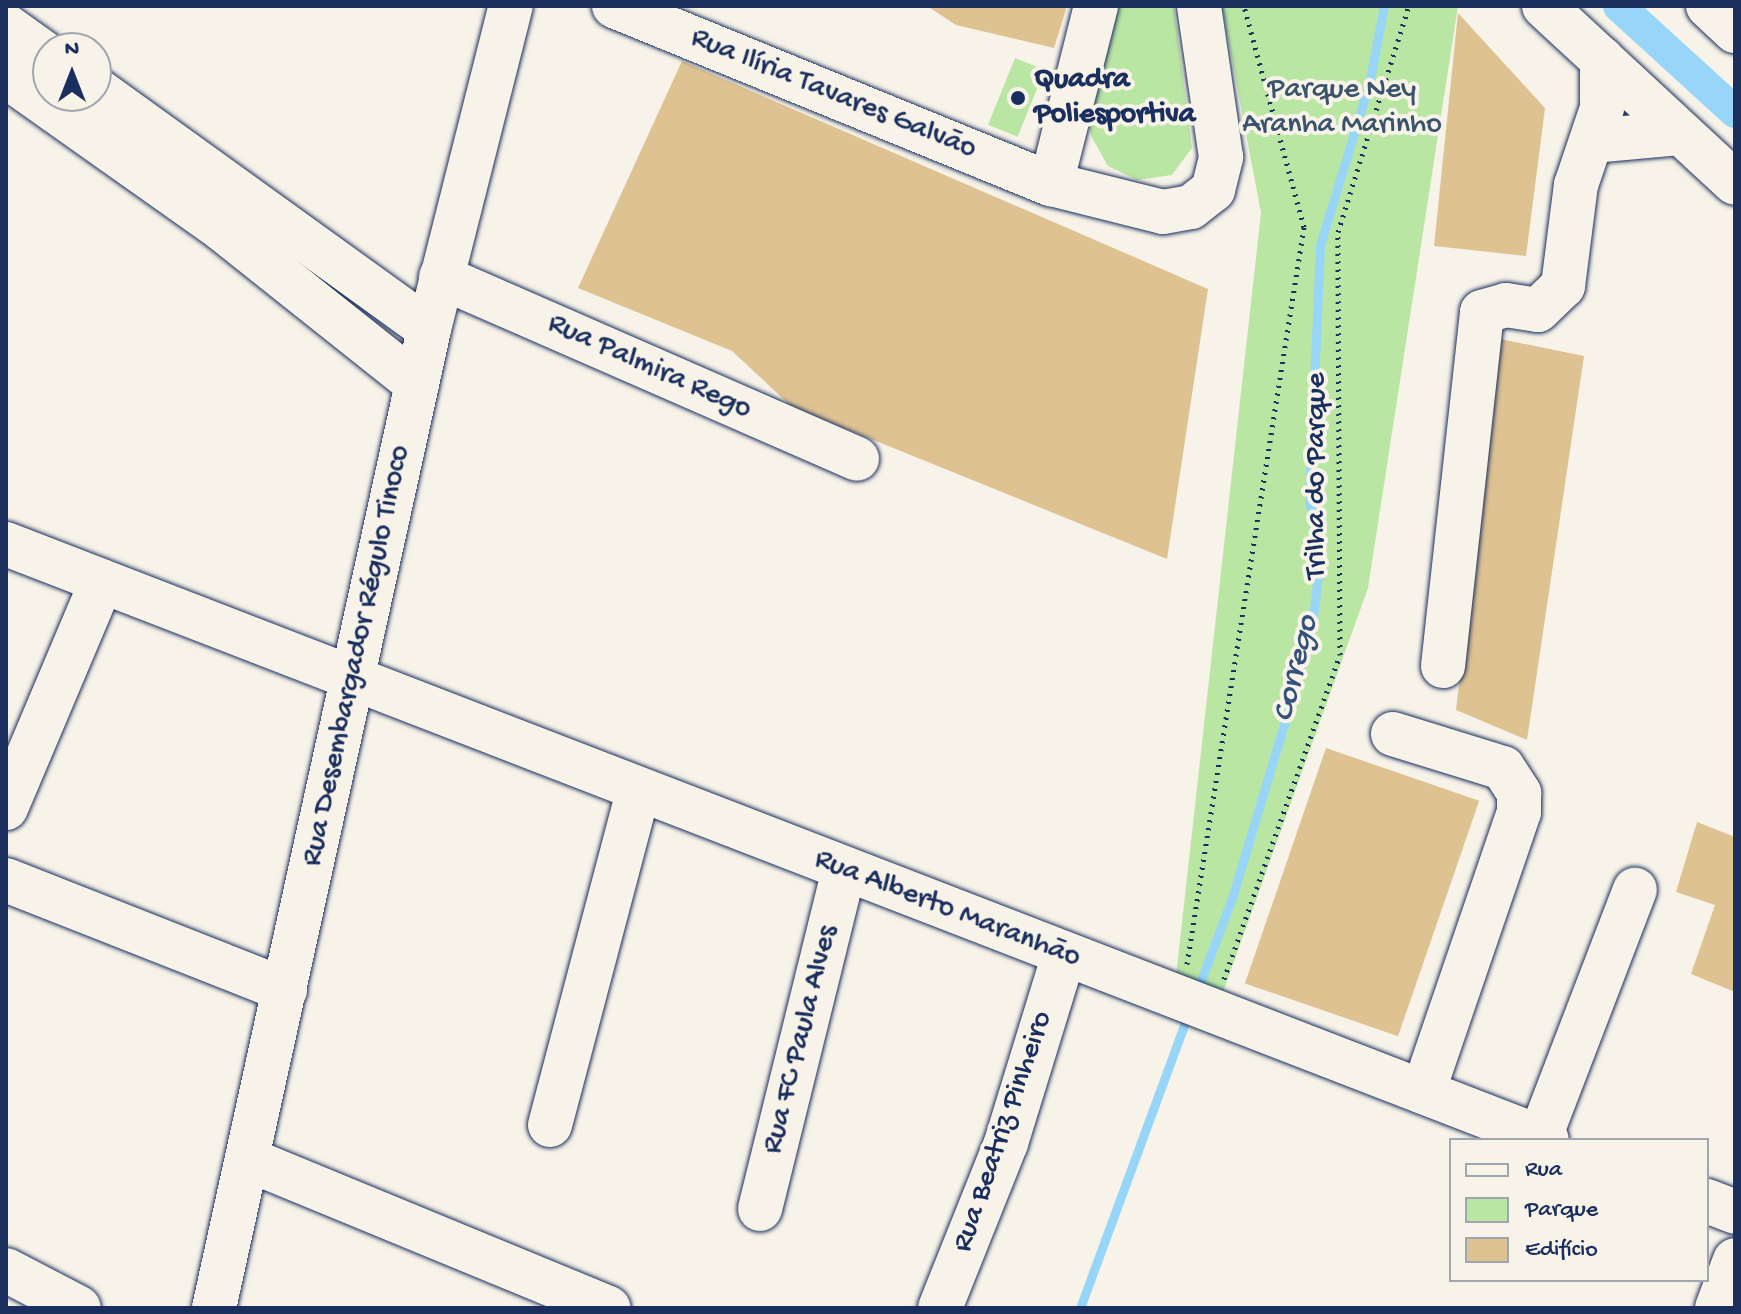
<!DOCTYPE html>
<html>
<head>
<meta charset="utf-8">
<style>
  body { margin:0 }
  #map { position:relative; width:1741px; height:1314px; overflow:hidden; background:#f7f3e8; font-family:"Gochi Hand",sans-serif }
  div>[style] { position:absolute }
  .green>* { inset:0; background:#bae6a4; transform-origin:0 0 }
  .stream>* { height:9px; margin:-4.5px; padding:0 4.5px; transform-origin:4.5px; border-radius:4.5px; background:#97d6f8 }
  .canal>* { height:32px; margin:-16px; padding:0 16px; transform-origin:16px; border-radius:16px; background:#97d6f8 }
  .building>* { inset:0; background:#dec292; transform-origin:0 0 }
  .path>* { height:5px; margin-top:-2.5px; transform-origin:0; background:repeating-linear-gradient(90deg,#1b2f5e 0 2px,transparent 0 8px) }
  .roads { filter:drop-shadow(0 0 2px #1b2f5e) drop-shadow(0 0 2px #1b2f5e) }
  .minor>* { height:44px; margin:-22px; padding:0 22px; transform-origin:22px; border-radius:22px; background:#f7f3e8 }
  .major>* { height:44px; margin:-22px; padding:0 22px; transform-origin:22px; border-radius:22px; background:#f7f3e8 }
  .dots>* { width:22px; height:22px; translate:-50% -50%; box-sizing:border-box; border:4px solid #f7f3e8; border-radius:50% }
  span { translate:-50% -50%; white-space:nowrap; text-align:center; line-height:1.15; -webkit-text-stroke:8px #f7f3e8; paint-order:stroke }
  .poi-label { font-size:30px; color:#1b2f5e; font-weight:700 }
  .left { translate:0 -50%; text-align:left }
  .park-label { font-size:30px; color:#3b546c }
  .street-label { font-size:30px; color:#1b2f5e }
  .water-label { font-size:32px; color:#34507d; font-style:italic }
  .frame { position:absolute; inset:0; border:8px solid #1b2f5e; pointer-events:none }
  .legend { position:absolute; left:1449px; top:1138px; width:260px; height:144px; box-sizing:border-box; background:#f7f3e8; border:2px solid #9fa5b1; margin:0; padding:10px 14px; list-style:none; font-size:24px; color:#1b2f5e }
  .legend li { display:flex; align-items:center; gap:16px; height:40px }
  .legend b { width:40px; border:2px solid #9fa5b1 }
  .north { position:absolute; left:32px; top:32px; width:80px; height:80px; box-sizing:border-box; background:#f7f3e8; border:2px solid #9fa5b1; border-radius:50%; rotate:0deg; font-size:22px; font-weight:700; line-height:32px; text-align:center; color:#1b2f5e }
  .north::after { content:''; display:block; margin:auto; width:28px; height:36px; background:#1b2f5e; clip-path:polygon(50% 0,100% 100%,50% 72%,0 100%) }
</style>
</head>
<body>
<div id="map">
  <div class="green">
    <i style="clip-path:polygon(1110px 6px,1174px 6px,1192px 148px,1172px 175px,1137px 180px,1108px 166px,1091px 136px,1084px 99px)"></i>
    <i style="clip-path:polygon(1222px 6px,1458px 6px,1368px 588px,1223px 992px,1176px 976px,1261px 213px)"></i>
    <i style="left:1015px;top:58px;width:32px;height:72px;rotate:22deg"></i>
  </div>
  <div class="stream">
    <i style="left:1196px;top:994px;width:106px;rotate:-69.5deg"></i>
    <i style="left:1233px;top:895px;width:272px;rotate:-73.4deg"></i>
    <i style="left:1311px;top:634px;width:76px;rotate:-83.2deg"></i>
    <i style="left:1320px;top:559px;width:62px;rotate:-100.2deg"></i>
    <i style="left:1309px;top:498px;width:253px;rotate:-87.5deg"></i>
    <i style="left:1320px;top:245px;width:168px;rotate:-73.1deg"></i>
    <i style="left:1369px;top:84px;width:79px;rotate:-79.1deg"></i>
    <i style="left:1080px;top:1308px;width:312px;rotate:-69.8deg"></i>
  </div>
  <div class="canal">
    <i style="left:1619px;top:6px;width:157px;rotate:42.4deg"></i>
  </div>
  <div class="building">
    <i style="clip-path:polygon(927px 6px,1067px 6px,1054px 48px,956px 25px)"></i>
    <i style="clip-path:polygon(1458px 13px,1545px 108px,1526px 256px,1434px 246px)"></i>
    <i style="clip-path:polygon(682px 61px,1208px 289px,1167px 559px,792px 407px,732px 351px,578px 288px)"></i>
    <i style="clip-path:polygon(1500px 339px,1584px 356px,1527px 740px,1456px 710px)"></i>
    <i style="left:1326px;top:748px;width:162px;height:249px;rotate:19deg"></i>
    <i style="clip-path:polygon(1697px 822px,1735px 837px,1735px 992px,1691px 974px,1715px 905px,1676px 892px)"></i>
  </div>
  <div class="path">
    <i style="left:1187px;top:964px;width:746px;rotate:-80.98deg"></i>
    <i style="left:1304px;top:227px;width:229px;rotate:-105.2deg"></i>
    <i style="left:1224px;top:979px;width:344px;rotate:-70.3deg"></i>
    <i style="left:1340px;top:655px;width:423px;rotate:-90.3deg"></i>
    <i style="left:1338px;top:232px;width:237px;rotate:-72.6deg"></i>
  </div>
  <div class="roads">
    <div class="minor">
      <i style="left:614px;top:6px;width:472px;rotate:22.2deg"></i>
      <i style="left:1051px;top:184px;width:115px;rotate:14deg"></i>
      <i style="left:1163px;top:212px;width:28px;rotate:-10deg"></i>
      <i style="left:1191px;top:207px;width:28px;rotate:-38deg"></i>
      <i style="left:1213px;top:190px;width:34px;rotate:-76deg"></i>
      <i style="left:1221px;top:157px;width:153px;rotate:-98.3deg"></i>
      <i style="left:6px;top:26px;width:52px;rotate:35.5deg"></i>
      <i style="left:6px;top:76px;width:265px;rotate:35.3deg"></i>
      <i style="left:222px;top:229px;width:249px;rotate:38.5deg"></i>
      <i style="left:96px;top:89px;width:410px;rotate:35.8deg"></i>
      <i style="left:1592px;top:141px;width:88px;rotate:-5.2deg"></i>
      <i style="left:1051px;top:184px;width:184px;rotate:-75.8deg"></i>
      <i style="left:441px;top:277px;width:454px;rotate:23.6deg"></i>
      <i style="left:6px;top:544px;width:1652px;rotate:21.14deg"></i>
      <i style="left:1443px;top:666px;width:356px;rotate:-83.7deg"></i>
      <i style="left:1482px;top:312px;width:25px;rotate:-16deg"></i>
      <i style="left:1506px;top:305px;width:32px;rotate:9deg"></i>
      <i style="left:1538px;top:310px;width:35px;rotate:-44deg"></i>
      <i style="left:1563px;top:286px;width:102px;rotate:-82.7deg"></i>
      <i style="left:1576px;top:185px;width:81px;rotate:-71.3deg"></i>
      <i style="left:1602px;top:108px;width:49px;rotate:-90deg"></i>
      <i style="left:1393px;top:734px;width:115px;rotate:17.2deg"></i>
      <i style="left:1503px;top:768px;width:30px;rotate:57deg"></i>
      <i style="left:1519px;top:793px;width:19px;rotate:90deg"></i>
      <i style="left:1519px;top:812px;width:296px;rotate:108.9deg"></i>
      <i style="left:6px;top:808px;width:246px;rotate:-67.1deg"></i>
      <i style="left:6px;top:880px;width:300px;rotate:21.5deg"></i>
      <i style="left:550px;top:1125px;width:345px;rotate:-75.2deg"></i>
      <i style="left:1540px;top:1137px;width:265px;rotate:-69deg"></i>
      <i style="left:247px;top:1159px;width:391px;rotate:22.4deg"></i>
      <i style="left:1707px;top:1201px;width:30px;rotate:21deg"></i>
      <i style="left:760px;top:1209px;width:349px;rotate:-76.1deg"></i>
      <i style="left:6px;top:1270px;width:82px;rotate:27.5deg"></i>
      <i style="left:214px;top:1308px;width:1002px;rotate:-77.61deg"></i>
      <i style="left:429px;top:329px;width:333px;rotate:-75.8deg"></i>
      <i style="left:940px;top:1308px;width:178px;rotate:-68.2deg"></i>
      <i style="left:1006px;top:1143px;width:197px;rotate:-72.9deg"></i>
    </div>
    <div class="major">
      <i style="left:1544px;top:6px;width:260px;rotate:42.8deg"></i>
      <i style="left:1708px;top:6px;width:37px;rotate:43deg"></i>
      <i style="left:1717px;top:1308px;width:51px;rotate:-69.4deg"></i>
    </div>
  </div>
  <div class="dots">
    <i style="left:1018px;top:98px;background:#1b2f5e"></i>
  </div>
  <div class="poi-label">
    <span class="left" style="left:1034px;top:98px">Quadra<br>Poliesportiva</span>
  </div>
  <div class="park-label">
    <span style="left:1342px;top:108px">Parque Ney<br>Aranha Marinho</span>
  </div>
  <div class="street-label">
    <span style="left:833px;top:95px;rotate:22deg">Rua Ilíria Tavares Galvão</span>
    <span style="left:649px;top:368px;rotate:24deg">Rua Palmira Rego</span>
    <span style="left:1318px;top:476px;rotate:-90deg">Trilha do Parque</span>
    <span style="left:358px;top:656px;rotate:-78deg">Rua Desembargador Régulo Tinoco</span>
    <span style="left:947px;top:910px;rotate:21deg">Rua Alberto Maranhão</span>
    <span style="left:802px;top:1040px;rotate:-76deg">Rua FC Paula Alves</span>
    <span style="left:1004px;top:1132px;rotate:-71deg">Rua Beatriz Pinheiro</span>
  </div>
  <div class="water-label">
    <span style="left:1297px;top:669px;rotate:-76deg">Corrego</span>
  </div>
  <div class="frame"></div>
  <ul class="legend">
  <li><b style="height:10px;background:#f7f3e8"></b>Rua</li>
  <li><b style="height:22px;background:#bae6a4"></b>Parque</li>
  <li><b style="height:22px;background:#dec292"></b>Edifício</li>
  </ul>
  <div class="north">N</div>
</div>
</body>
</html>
